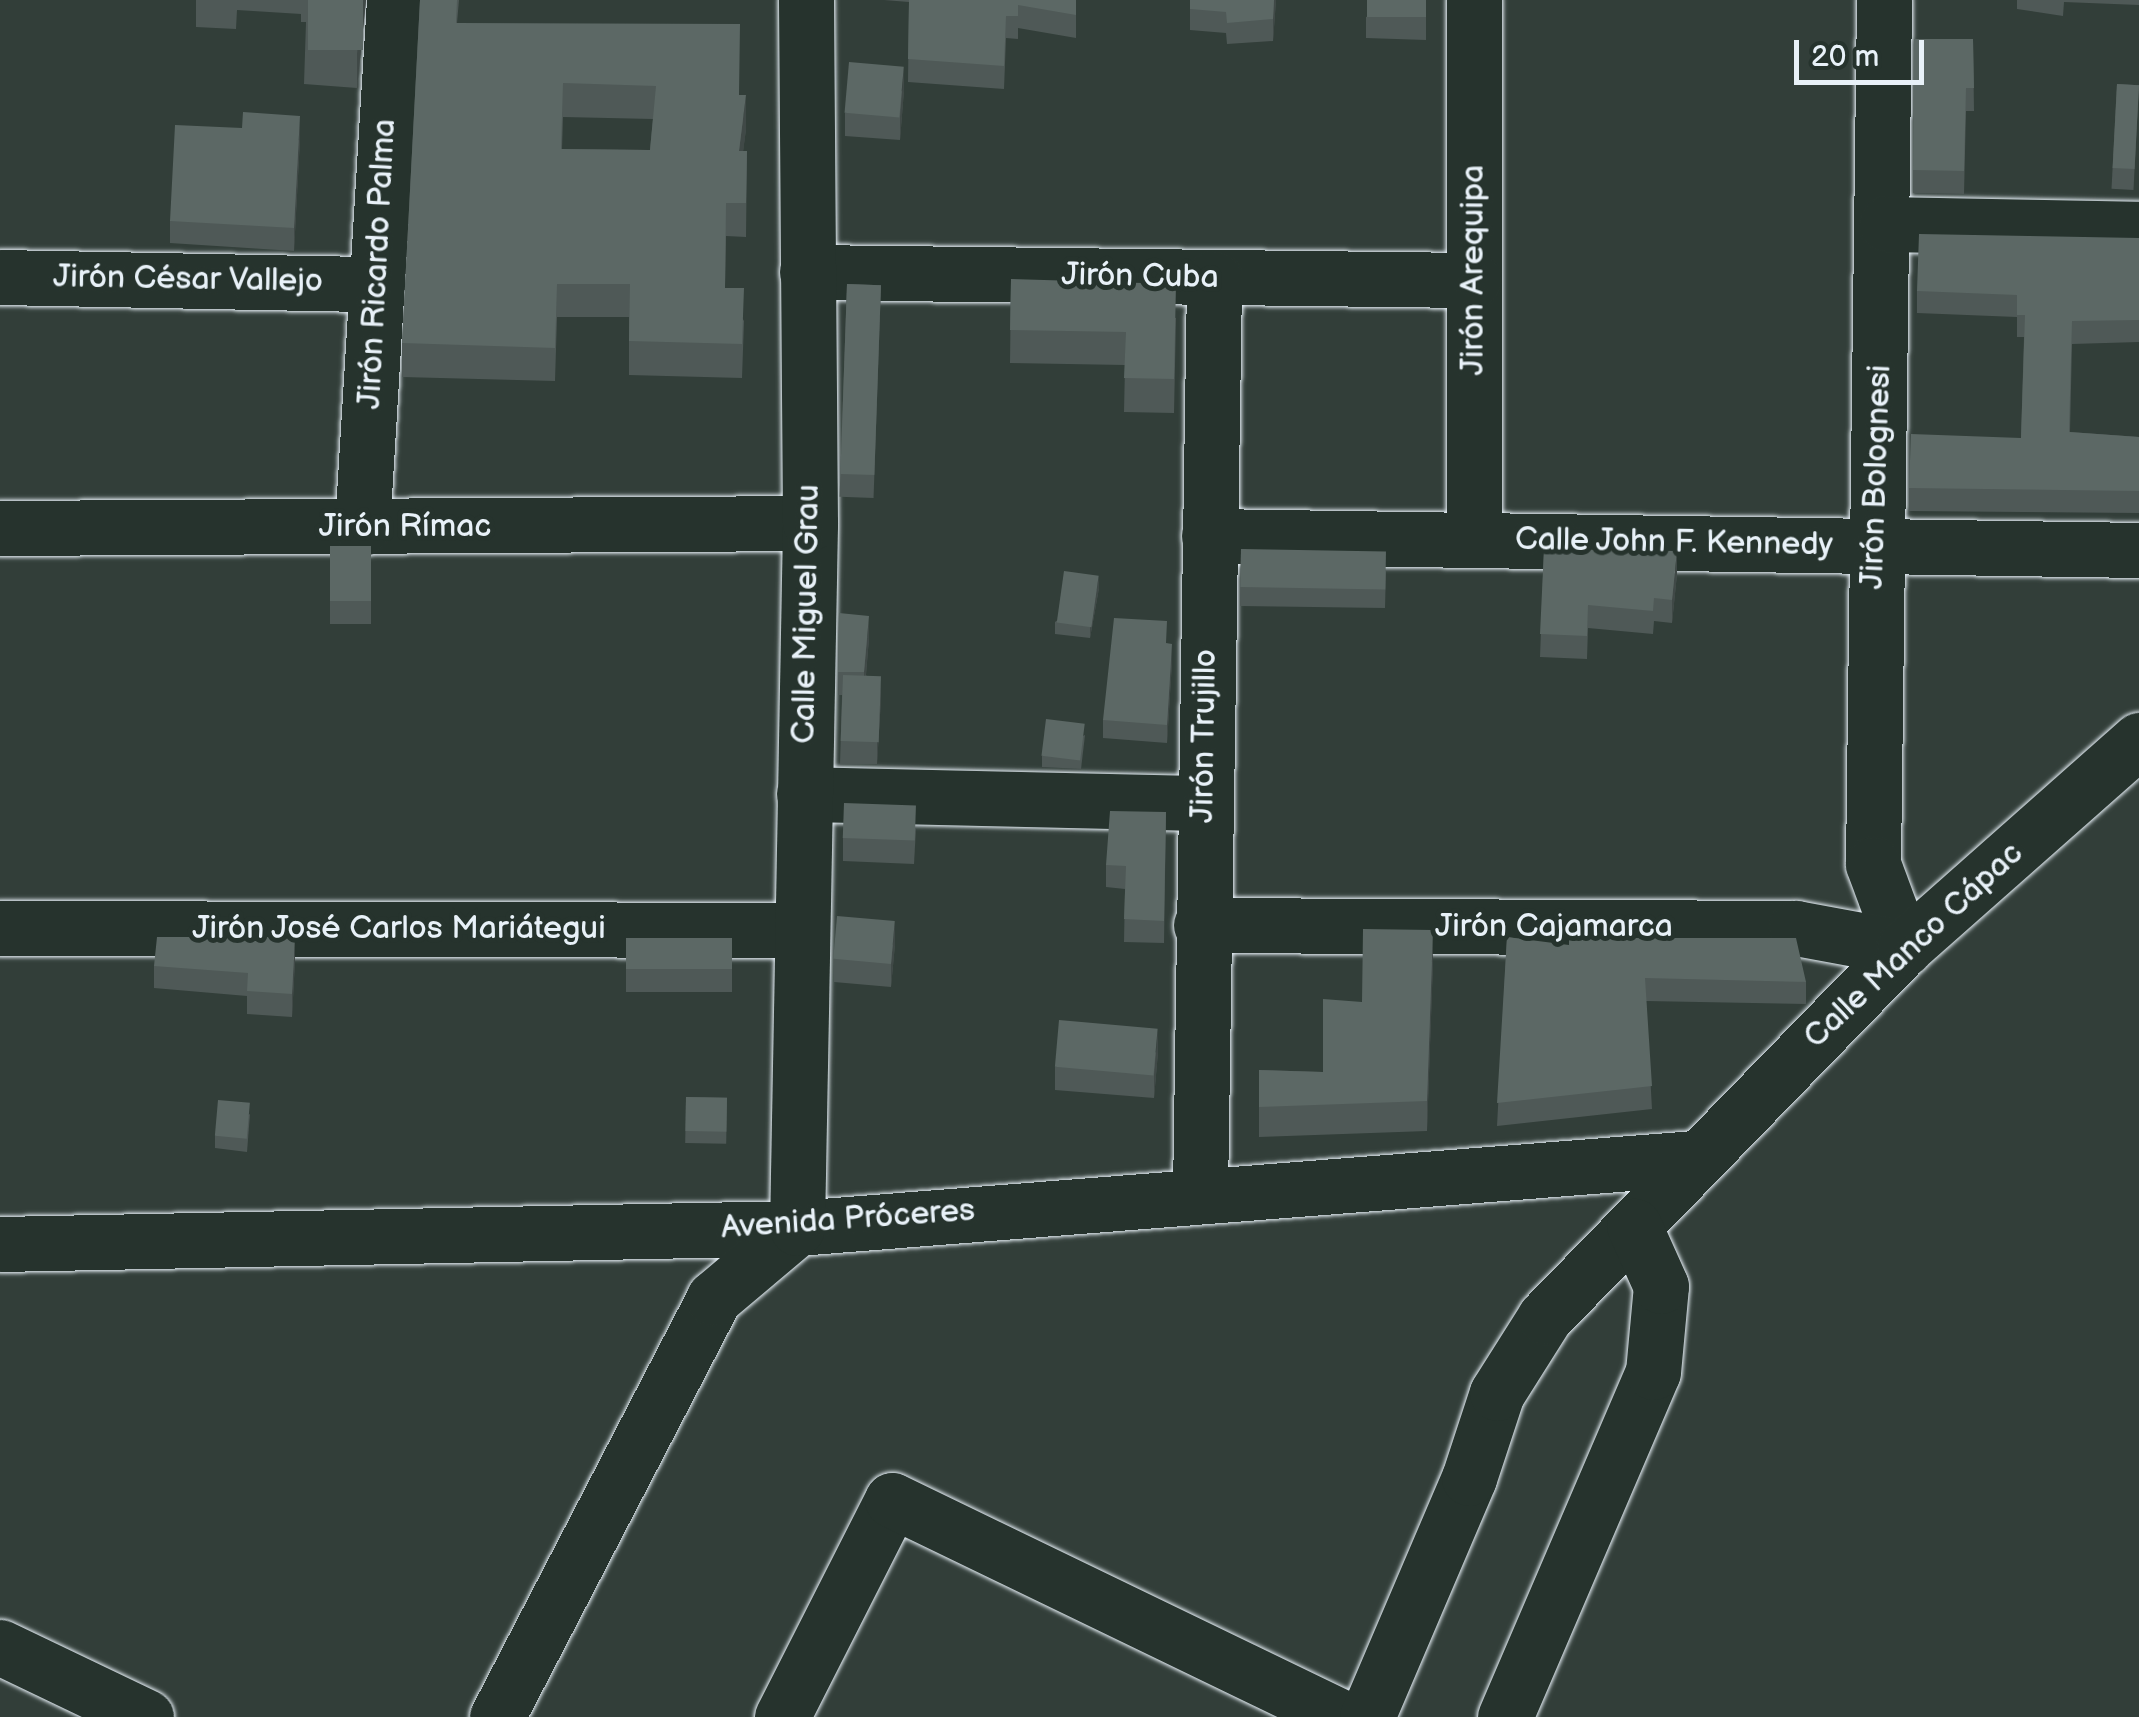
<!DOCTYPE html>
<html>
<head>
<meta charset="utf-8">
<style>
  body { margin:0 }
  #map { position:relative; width:2139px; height:1717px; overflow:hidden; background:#323e39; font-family:"Balsamiq Sans",sans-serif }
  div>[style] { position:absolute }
  .roads { filter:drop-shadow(0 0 2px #e8f1f8) drop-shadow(0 0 2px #e8f1f8) }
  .minor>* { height:55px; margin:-27.5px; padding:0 27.5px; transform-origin:27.5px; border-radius:27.5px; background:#26332d }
  .wall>* { inset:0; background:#4f5957; transform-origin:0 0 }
  .shaded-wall>* { inset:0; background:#404947 }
  .building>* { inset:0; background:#5c6865; transform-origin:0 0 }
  span { translate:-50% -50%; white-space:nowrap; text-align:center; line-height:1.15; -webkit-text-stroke:10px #26332d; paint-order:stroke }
  .street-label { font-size:32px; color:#e8f1f8 }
  .scale { position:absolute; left:1794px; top:40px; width:130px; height:45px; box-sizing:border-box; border:5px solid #e8f1f8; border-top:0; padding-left:12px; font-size:30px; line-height:35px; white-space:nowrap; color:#e8f1f8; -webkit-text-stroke:8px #26332d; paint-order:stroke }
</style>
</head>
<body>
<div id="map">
  <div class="roads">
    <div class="minor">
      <i style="left:1474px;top:0;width:540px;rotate:90deg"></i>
      <i style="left:1884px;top:0;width:864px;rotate:90.73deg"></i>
      <i style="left:1873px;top:864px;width:90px;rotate:69.7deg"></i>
      <i style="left:1886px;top:224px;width:253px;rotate:1.1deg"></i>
      <i style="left:807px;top:272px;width:667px;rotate:0.69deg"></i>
      <i style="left:0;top:277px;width:377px;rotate:1.1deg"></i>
      <i style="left:0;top:528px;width:810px;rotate:-0.35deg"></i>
      <i style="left:362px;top:528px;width:529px;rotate:-86.53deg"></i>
      <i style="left:1209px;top:536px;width:930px;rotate:0.86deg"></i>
      <i style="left:804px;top:794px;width:399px;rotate:1.3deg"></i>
      <i style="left:1201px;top:925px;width:595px;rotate:0.29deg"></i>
      <i style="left:1796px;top:928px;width:110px;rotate:10.5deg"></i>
      <i style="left:0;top:928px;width:799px;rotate:0.14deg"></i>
      <i style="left:1200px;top:1193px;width:915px;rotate:-89.12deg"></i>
      <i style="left:0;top:1244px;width:797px;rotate:-1.15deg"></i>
      <i style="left:797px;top:1228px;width:901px;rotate:-4.46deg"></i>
      <i style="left:0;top:1647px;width:162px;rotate:25.6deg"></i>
      <i style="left:497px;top:1717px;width:472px;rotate:-62.6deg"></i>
      <i style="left:714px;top:1298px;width:109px;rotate:-40.1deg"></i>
      <i style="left:797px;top:1228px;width:705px;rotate:-88.94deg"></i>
      <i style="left:810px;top:523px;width:523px;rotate:-90.44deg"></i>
      <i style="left:782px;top:1717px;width:243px;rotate:-63.1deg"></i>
      <i style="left:892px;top:1500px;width:498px;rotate:25.8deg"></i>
      <i style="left:1367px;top:1717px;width:260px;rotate:-66.9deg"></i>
      <i style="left:1469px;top:1478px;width:89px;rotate:-71.8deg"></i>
      <i style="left:1497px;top:1393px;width:90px;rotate:-57.7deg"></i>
      <i style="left:1545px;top:1317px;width:515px;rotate:-45.79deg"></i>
      <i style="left:1904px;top:948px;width:314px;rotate:-41.5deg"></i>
      <i style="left:1505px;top:1717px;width:375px;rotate:-66.8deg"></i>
      <i style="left:1653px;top:1372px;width:86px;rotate:-84.7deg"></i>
      <i style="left:1661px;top:1286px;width:66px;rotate:-114.2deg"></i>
    </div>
  </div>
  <div class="wall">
    <i style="clip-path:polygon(196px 0,366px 0,357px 88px,304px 84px,306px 22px,301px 22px,301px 14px,237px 10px,236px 29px,196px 27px)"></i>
    <i style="clip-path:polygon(evenodd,420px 0,459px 0,457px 23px,739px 95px,746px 129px,743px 151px,747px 151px,746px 237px,726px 236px,725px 288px,744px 321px,742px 378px,629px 375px,629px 317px,557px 317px,555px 381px,402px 377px,402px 343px,420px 0,563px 117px,653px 119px,650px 150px,562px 149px,563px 117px)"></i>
    <i style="clip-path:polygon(884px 0,1076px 0,1076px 38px,1018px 28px,1018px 39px,1006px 38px,1004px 89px,908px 82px,909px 2px)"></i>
    <i style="clip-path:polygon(1190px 0,1276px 0,1273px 41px,1227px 44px,1226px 33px,1190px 30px)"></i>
    <i style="clip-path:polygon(1426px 0,1426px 40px,1366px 38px,1366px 17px)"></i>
    <i style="clip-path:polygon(2017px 0,2139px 0,2139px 5px,2064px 2px,2063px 16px,2017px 9px)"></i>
    <i style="clip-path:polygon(1914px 39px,1973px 39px,1974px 111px,1966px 111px,1964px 194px,1913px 193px)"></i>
    <i style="left:2117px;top:84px;width:22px;height:105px;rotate:3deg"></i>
    <i style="clip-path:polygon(904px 90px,900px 140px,845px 136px,845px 113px)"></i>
    <i style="clip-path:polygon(300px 139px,294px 251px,170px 243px,170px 221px)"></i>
    <i style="clip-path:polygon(2139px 238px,2139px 342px,2072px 344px,2070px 432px,2139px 437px,2139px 513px,1909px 511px,1909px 488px,2021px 438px,2024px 337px,2017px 337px,2017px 317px,1917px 313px,1917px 291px)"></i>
    <i style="clip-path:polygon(1011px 279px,1176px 318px,1174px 413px,1124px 412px,1125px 365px,1010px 363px)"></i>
    <i style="left:847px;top:284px;width:34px;height:213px;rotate:2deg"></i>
    <i style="left:330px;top:546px;width:41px;height:78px"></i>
    <i style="clip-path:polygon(1241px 549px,1386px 570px,1385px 608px,1240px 606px)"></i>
    <i style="clip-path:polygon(1544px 549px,1677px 574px,1672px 623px,1654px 621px,1653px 634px,1588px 628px,1587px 659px,1540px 657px)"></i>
    <i style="clip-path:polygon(1099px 588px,1090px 638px,1055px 634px,1055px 622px)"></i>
    <i style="clip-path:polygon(839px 613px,869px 638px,866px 675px,881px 699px,877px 764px,840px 764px,842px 695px,838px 695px)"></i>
    <i style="clip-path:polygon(1166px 644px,1172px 662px,1167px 743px,1103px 738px,1103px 720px)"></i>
    <i style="clip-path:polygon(1085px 735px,1081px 769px,1042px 767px,1042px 756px)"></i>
    <i style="clip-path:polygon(1166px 812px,1164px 943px,1124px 942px,1125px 889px,1106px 887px,1106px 865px)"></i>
    <i style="clip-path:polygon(916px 828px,914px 864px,843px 861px,843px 838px)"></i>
    <i style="clip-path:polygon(1507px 937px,1806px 982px,1806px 1004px,1646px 1001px,1652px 1109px,1497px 1126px)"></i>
    <i style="left:626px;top:938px;width:106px;height:54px"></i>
    <i style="clip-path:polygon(895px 944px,891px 987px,834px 982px,834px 959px)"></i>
    <i style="clip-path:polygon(295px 960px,292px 1017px,247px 1014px,247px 996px,154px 988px,154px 966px)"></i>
    <i style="clip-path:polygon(1433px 961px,1427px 1131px,1259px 1137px,1259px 1070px,1323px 1072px,1362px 1002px)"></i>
    <i style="clip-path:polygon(1158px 1052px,1154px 1098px,1055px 1090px,1055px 1067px)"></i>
    <i style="left:686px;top:1097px;width:41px;height:46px;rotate:1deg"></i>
    <i style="clip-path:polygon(250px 1114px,247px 1152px,215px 1148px,215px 1136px)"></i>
  </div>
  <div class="shaded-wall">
    <i style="clip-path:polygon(363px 0,366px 0,357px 88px,357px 54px)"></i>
    <i style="clip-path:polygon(1274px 0,1276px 0,1273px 41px,1273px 19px)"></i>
    <i style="clip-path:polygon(904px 67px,904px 90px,900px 140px,900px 117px)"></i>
    <i style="clip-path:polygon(746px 95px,746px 129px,739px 185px,739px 151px)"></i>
    <i style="clip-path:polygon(300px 116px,300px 139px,294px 251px,294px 228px)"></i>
    <i style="clip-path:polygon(1677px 551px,1677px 574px,1672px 623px,1672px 600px)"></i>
    <i style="clip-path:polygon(1099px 576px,1099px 588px,1090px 638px,1090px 627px)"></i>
    <i style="clip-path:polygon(869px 616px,869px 638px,864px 695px,864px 672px)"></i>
    <i style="clip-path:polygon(1172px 644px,1172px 662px,1167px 743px,1167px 725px)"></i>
    <i style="clip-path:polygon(881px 676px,881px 699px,877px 764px,877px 741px)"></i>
    <i style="clip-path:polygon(895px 921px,895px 944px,891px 987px,891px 964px)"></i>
    <i style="clip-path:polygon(1433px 930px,1433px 961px,1427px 1131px,1427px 1101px)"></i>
    <i style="clip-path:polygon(295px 937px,295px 960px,292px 1017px,292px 994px)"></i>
    <i style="clip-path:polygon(1158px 1029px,1158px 1052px,1154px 1098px,1154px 1075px)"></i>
  </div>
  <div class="building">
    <i style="left:308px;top:0;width:55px;height:50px"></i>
    <i style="clip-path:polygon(evenodd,420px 0,457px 0,456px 23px,740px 24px,739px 95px,746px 95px,739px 151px,747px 151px,746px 203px,726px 203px,725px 288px,744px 288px,742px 344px,629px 341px,630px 284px,557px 284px,555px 348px,402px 343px,420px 0,563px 83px,656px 86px,650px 150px,561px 149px,563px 83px)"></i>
    <i style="clip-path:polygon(909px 0,1076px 0,1076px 15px,1018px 5px,1018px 16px,1006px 16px,1004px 66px,908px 59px)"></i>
    <i style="clip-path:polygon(1190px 0,1274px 0,1273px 19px,1227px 23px,1226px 12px,1190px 9px)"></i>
    <i style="left:1367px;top:0;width:59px;height:17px"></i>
    <i style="clip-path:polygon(1914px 39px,1973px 39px,1974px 88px,1966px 88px,1964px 171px,1913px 170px)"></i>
    <i style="left:849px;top:62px;width:55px;height:51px;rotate:5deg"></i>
    <i style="left:2117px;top:84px;width:22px;height:84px;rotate:3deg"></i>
    <i style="clip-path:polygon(243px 112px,300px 116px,294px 228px,170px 221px,175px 125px,242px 128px)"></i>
    <i style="clip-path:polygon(1919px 234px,2139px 238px,2139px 320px,2072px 321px,2069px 432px,2139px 437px,2139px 491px,1909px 488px,1911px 434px,2021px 438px,2025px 315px,2017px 315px,2017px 295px,1917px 291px)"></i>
    <i style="clip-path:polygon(1011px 279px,1176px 284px,1174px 379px,1124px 378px,1126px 332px,1010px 330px)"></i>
    <i style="left:847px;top:284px;width:34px;height:190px;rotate:2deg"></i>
    <i style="left:330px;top:546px;width:41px;height:55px"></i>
    <i style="left:1241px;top:549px;width:145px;height:38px;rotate:1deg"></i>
    <i style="clip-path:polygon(1544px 549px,1677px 551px,1672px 600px,1654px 598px,1653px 611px,1588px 605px,1587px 636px,1540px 634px)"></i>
    <i style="left:1064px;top:571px;width:35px;height:52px;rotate:8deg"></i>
    <i style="clip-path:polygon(839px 613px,869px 616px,864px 672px,838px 672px)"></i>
    <i style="clip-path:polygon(1114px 618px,1167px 621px,1166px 643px,1172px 644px,1167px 725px,1103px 720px)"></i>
    <i style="left:843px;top:675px;width:38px;height:66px;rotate:2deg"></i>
    <i style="left:1046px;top:719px;width:39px;height:37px;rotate:7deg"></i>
    <i style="left:844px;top:803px;width:72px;height:35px;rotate:2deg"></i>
    <i style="clip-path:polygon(1110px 811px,1166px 812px,1164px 921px,1124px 919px,1126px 866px,1106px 865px)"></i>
    <i style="left:837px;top:916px;width:58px;height:43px;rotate:5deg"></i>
    <i style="clip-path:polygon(1363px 929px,1433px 930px,1427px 1101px,1259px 1107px,1259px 1070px,1323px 1072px,1323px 999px,1362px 1002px)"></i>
    <i style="clip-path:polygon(157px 937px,295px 937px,292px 994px,247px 991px,248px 973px,154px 966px)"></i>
    <i style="clip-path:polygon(1507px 937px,1569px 945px,1569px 938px,1796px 938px,1806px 982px,1645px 978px,1652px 1086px,1497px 1103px)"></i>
    <i style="left:626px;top:938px;width:106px;height:31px"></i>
    <i style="left:1059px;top:1020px;width:99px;height:47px;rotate:5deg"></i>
    <i style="left:686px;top:1097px;width:41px;height:34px;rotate:1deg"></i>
    <i style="left:218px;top:1100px;width:32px;height:36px;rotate:5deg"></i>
  </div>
  <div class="street-label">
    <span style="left:378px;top:264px;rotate:-87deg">Jirón Ricardo Palma</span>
    <span style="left:1474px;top:270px;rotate:-90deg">Jirón Arequipa</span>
    <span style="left:1140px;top:277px;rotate:1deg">Jirón Cuba</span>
    <span style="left:188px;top:280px;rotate:1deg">Jirón César Vallejo</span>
    <span style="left:1877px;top:477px;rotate:-88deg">Jirón Bolognesi</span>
    <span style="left:405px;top:527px">Jirón Rímac</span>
    <span style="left:1674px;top:543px;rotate:1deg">Calle John F. Kennedy</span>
    <span style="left:807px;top:614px;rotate:-89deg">Calle Miguel Grau</span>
    <span style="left:1205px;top:736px;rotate:-89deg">Jirón Trujillo</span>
    <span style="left:1554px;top:927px">Jirón Cajamarca</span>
    <span style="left:399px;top:929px">Jirón José Carlos Mariátegui</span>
    <span style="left:1914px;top:946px;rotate:-43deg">Calle Manco Cápac</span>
    <span style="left:848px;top:1220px;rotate:-4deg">Avenida Próceres</span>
  </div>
  <div class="scale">20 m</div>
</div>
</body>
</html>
